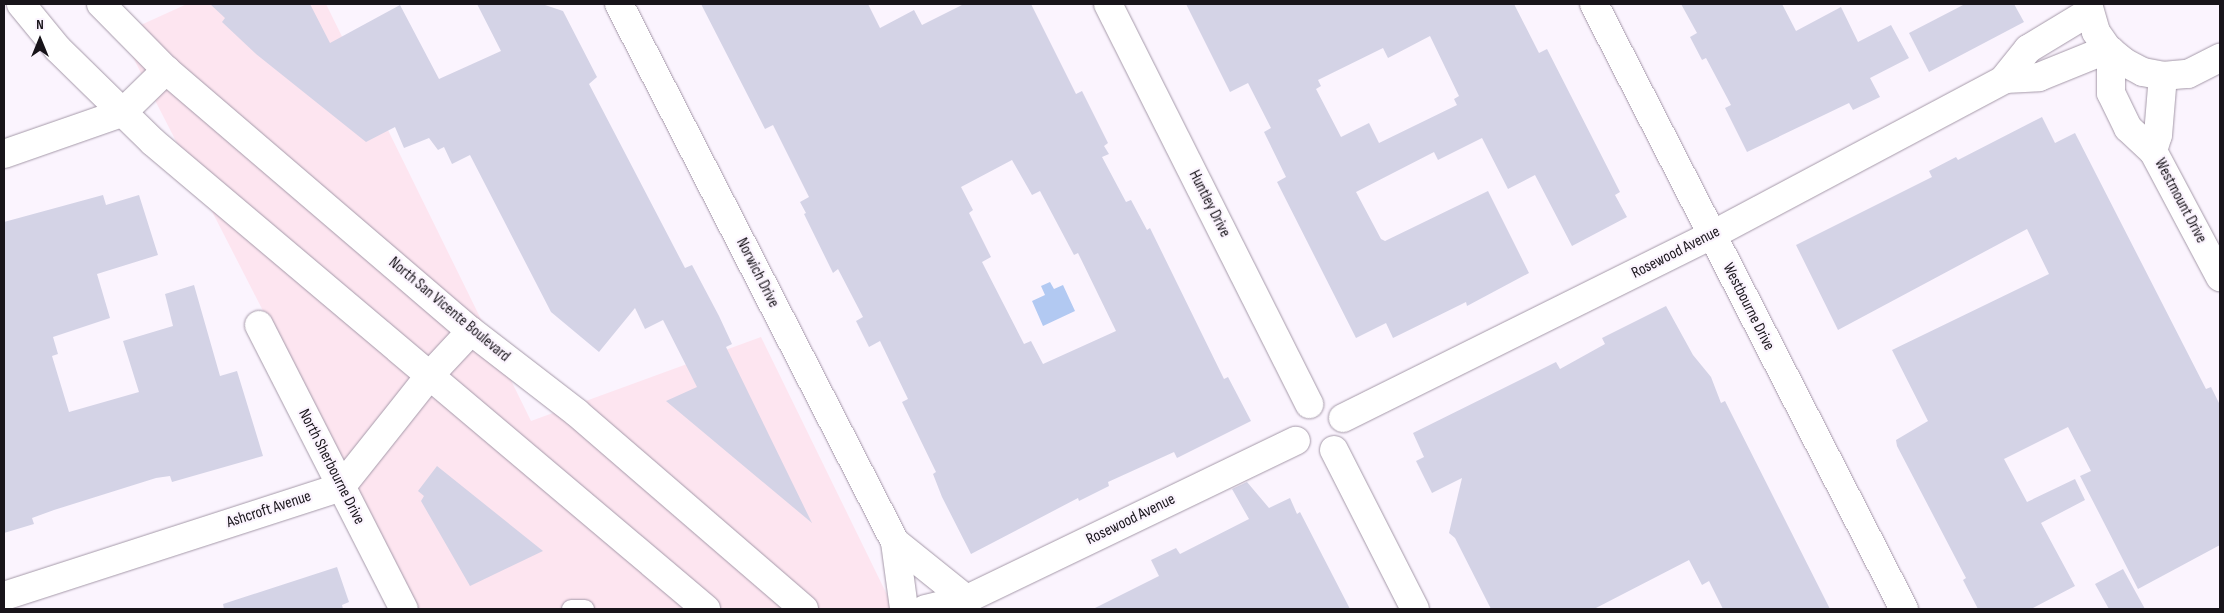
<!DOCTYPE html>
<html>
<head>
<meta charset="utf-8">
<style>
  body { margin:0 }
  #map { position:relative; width:2224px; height:613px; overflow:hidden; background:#fbf4fe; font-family:"Sofia Sans Condensed",sans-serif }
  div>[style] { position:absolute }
  .commercial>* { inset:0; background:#fde5f0 }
  .water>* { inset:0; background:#b2c9f2 }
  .building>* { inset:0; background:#d4d3e6 }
  .roads { filter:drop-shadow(0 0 1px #a599a9) drop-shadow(0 0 1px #a599a9) }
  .lane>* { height:18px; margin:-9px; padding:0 9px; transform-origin:9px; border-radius:9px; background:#fff }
  .street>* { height:28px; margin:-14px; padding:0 14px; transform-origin:14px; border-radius:14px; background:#fff }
  .secondary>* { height:28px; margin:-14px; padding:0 14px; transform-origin:14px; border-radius:14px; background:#fff }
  span { translate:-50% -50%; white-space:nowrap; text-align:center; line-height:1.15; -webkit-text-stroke:4.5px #fbf4fe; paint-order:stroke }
  .street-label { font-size:16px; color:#18141a }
  .frame { position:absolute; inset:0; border:5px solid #18141a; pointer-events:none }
  .north { position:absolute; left:15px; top:15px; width:50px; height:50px; -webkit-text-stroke:4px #fbf4fe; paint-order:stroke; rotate:0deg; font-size:14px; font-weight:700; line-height:20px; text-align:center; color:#18141a }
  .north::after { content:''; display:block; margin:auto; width:18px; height:22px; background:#18141a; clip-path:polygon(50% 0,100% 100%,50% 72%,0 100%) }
</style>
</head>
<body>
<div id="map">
  <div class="commercial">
    <i style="clip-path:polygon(187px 4px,326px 4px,531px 421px,761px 337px,894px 609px,416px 609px,121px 34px)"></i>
  </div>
  <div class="water">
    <i style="clip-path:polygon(1050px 282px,1054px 289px,1063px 285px,1075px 311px,1043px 326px,1032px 301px,1045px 295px,1041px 286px)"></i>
  </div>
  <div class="building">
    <i style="clip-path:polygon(210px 4px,310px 4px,330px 43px,400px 5px,439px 79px,501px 51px,477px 4px,542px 4px,563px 11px,597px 77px,589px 84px,685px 268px,692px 265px,719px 316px,732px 344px,726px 347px,812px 523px,666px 401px,697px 387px,663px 320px,645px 329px,635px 308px,599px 352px,551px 312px,470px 155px,452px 164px,444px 147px,438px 150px,429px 138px,404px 148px,395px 127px,366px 142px,256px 54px,222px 22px,225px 18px)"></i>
    <i style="clip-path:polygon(evenodd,701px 4px,868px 4px,880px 28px,914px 10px,922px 25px,964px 4px,1031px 4px,1076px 94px,1082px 91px,1108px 143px,1104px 146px,1109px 154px,1102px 157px,1126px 202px,1131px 200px,1147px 230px,1150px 228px,1224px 379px,1228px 377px,1251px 421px,1177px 458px,1174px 452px,1108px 482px,1109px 486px,1079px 501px,1078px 498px,971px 554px,942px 497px,933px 474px,936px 472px,902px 402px,908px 399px,880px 341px,869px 347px,856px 321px,863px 317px,838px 269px,833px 273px,804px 214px,806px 213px,800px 202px,809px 197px,773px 125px,765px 129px,701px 4px,1012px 160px,1032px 195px,1040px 191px,1074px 255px,1078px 253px,1116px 331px,1043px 364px,1031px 341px,1024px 344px,982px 262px,991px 257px,969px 213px,973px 210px,961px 187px,1012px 160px)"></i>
    <i style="clip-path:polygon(evenodd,1186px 4px,1514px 4px,1539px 53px,1547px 49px,1620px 192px,1615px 195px,1627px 217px,1572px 246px,1535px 175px,1508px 189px,1482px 138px,1438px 160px,1434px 152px,1356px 192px,1381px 239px,1385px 241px,1488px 191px,1529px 273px,1467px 306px,1466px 302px,1393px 338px,1386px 323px,1356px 338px,1277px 182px,1286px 177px,1264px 132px,1271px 128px,1248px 83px,1230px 92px,1186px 4px,1430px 36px,1459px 96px,1454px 99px,1457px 105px,1379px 143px,1369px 123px,1341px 137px,1316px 89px,1321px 86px,1318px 80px,1383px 48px,1388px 58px,1430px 36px)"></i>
    <i style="clip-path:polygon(1681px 4px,1782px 4px,1796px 31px,1841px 7px,1858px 42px,1891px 25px,1909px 58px,1870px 78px,1880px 97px,1853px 110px,1849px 103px,1747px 152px,1725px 108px,1731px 105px,1706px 58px,1702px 60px,1690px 37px,1697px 33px)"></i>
    <i style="clip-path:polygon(1965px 4px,2014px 4px,2024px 22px,1929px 72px,1909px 33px)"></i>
    <i style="clip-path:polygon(2042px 117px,2055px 143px,2075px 133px,2206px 389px,2211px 387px,2220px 405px,2220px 545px,2138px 589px,2080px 476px,2091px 471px,2068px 427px,2004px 459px,2027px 502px,2075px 479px,2085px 500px,2041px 523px,2075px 586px,2031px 609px,1978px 609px,1963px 580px,1966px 578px,1897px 446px,1896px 440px,1928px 421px,1892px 350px,2049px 274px,2027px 229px,1838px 330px,1796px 245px,1932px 177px,1929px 171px,1956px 157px,1958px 160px)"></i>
    <i style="clip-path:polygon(103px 195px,106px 205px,139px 195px,158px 255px,97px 274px,110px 318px,53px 337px,58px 354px,52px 356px,69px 412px,139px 392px,123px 341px,173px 326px,165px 294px,194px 285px,220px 376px,237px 371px,263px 456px,172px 482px,170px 476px,156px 478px,54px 510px,32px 518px,34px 524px,4px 533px,4px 222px)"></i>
    <i style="clip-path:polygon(1666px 306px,1693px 355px,1711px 377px,1721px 403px,1725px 401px,1830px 609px,1723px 609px,1709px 581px,1702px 585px,1689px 560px,1594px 609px,1491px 609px,1455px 538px,1449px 533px,1462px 478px,1432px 493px,1416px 461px,1424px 457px,1413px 433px,1556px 362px,1560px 369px,1605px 344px,1602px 338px)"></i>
    <i style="clip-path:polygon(437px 466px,543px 551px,470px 586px,421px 501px,424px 496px,418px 491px)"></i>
    <i style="clip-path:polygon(1247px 482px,1269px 508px,1290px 498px,1297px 514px,1300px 512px,1350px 609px,1093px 609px,1159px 576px,1151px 560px,1176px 548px,1180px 554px,1249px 519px,1232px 489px)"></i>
    <i style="clip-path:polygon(337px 567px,349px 602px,342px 605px,343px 609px,224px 609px,223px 604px)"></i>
    <i style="clip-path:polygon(2123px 569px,2145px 609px,2109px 609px,2095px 584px)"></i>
  </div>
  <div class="roads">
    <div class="lane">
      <i style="left:571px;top:609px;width:14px"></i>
    </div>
    <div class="street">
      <i style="left:619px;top:4px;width:605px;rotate:62.84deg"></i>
      <i style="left:895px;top:542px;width:68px;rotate:82.3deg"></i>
      <i style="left:1108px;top:4px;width:448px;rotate:63.3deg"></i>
      <i style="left:1594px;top:4px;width:680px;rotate:62.87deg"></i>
      <i style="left:2088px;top:4px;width:29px;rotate:74deg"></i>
      <i style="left:2096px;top:32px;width:21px;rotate:55deg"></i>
      <i style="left:2108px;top:49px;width:21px;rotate:39deg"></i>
      <i style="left:2124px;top:62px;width:21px;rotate:28deg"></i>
      <i style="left:2143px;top:72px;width:20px;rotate:11deg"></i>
      <i style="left:2163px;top:76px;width:25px;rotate:-5deg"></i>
      <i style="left:2188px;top:74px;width:36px;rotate:-27deg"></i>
      <i style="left:2111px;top:51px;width:42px;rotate:90deg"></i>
      <i style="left:2111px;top:93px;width:39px;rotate:64deg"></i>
      <i style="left:2128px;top:128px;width:34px;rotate:43deg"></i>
      <i style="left:2153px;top:151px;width:143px;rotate:62deg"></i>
      <i style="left:2005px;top:79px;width:34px;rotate:-3deg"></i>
      <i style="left:2039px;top:77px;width:74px;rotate:-22.1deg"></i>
      <i style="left:2153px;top:151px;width:17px;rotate:-73deg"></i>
      <i style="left:2158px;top:135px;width:59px;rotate:-85.2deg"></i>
      <i style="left:4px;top:154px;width:125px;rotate:-19.2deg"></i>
      <i style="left:122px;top:113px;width:62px;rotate:-44.3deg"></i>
      <i style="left:259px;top:325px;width:319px;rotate:63deg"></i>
      <i style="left:1343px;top:418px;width:410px;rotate:-26.4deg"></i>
      <i style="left:1710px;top:236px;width:332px;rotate:-28deg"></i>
      <i style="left:2003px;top:80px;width:40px;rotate:-51deg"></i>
      <i style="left:2028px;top:49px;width:71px;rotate:-31.2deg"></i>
      <i style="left:1334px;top:450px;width:178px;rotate:63deg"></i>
      <i style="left:895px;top:542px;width:91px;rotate:38.8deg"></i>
      <i style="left:4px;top:596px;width:354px;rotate:-17.9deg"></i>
      <i style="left:341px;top:487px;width:143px;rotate:-51.5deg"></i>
      <i style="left:430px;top:375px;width:60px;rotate:-47deg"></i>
      <i style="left:925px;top:609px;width:43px;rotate:-13.4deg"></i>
      <i style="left:967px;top:599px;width:365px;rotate:-25.7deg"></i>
    </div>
    <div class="secondary">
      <i style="left:21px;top:4px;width:58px;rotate:50.6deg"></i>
      <i style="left:58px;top:49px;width:133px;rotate:44.4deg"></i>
      <i style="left:153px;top:142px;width:724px;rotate:40.18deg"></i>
      <i style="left:101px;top:4px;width:93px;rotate:45.4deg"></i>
      <i style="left:166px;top:70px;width:401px;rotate:40.6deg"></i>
      <i style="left:471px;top:331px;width:134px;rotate:37.7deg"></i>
      <i style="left:577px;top:413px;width:300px;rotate:40.8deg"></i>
    </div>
  </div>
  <div class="street-label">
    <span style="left:2180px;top:201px;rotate:62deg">Westmount Drive</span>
    <span style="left:1209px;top:204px;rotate:63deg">Huntley Drive</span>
    <span style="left:1676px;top:253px;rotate:-27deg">Rosewood Avenue</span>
    <span style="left:757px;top:273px;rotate:63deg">Norwich Drive</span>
    <span style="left:1748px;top:307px;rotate:63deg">Westbourne Drive</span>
    <span style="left:449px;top:310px;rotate:40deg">North San Vicente Boulevard</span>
    <span style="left:331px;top:467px;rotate:63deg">North Sherbourne Drive</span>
    <span style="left:269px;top:510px;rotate:-18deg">Ashcroft Avenue</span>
    <span style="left:1131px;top:520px;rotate:-26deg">Rosewood Avenue</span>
  </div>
  <div class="frame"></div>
  <div class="north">N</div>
</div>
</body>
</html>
